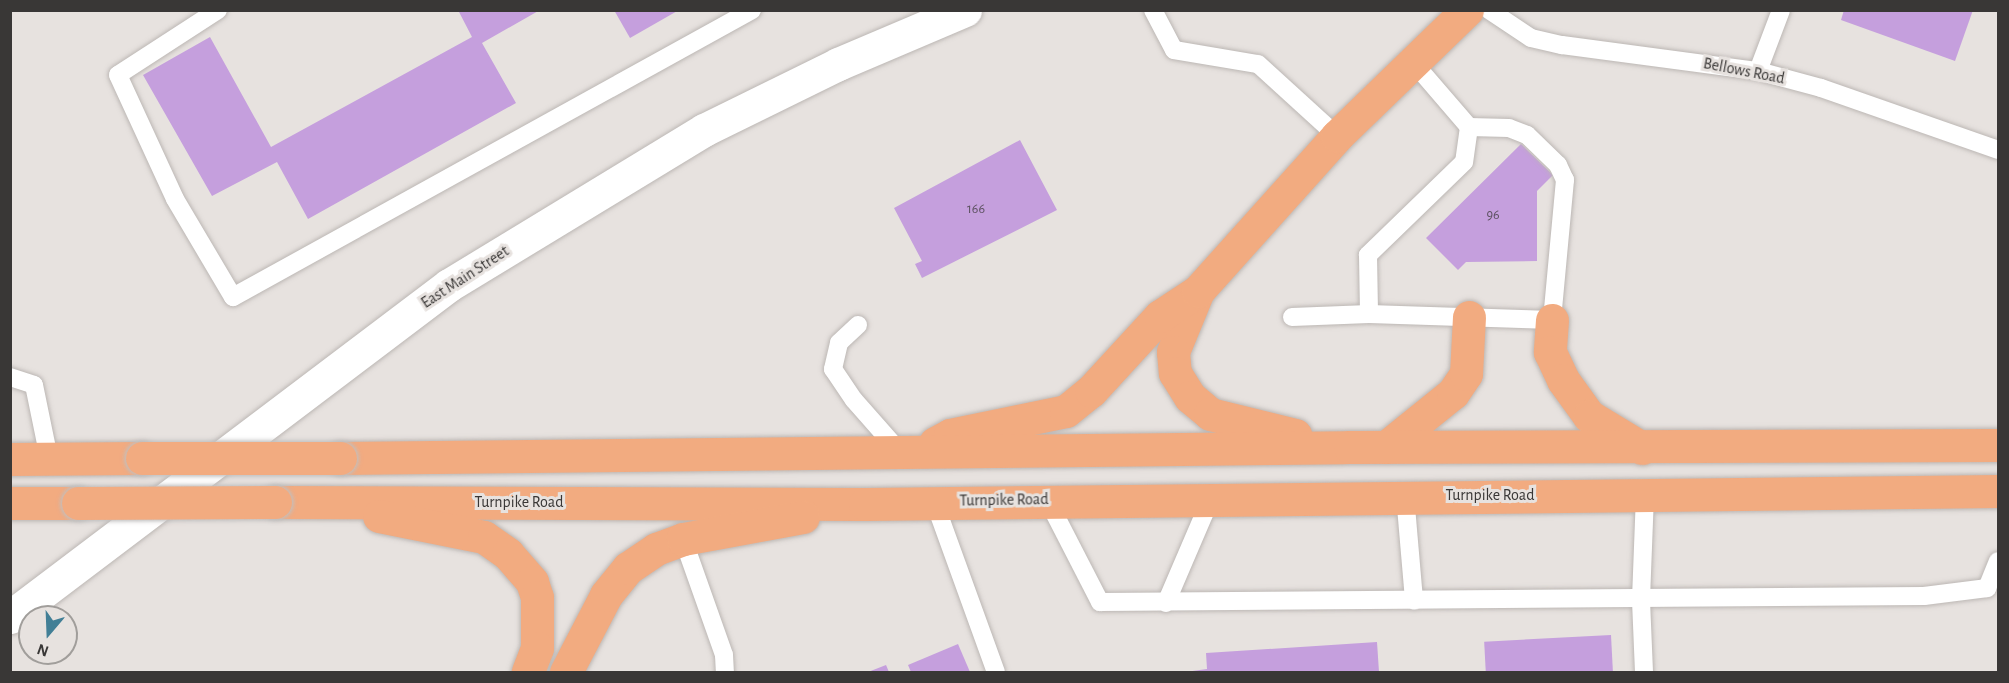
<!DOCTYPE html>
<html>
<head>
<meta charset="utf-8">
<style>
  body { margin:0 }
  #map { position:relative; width:2009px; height:683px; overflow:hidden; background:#e7e2df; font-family:"Alegreya Sans",sans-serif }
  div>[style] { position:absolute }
  .building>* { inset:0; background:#c59fdd; transform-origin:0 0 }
  .roads { filter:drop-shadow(0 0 2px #bcb7b4) drop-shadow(0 0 2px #bcb7b4) }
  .service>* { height:18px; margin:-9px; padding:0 9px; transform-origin:9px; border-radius:9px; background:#fff }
  .secondary>* { height:33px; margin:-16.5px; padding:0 16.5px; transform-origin:16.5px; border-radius:16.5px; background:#fff }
  .trunk>* { height:33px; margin:-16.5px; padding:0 16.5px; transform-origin:16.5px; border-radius:16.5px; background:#f2ab80 }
  .bridges { filter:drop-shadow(0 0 2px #c0bfbf) drop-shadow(0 0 2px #c0bfbf) }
  .trunk-bridge>* { height:33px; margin:-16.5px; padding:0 16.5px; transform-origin:16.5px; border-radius:16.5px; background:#f2ab80 }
  span { translate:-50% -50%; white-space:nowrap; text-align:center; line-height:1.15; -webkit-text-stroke:6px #e7e2df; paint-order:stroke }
  .number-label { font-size:14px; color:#5c5160 }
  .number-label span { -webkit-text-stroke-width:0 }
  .street-label { font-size:16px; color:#393736 }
  .frame { position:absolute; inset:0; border:12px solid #393736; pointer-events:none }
  .north { position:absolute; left:18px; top:605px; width:60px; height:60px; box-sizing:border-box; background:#e7e2df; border:2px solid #a19e9b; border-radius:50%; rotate:199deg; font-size:16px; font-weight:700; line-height:24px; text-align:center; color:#393736 }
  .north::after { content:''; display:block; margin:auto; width:21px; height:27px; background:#427f96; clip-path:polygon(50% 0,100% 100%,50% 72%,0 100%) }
</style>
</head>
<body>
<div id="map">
  <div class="building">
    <i style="clip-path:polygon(458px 10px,540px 10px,482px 43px,516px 103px,308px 219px,277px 162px,212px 196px,143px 75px,210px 37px,271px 147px,472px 37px)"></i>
    <i style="clip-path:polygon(614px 10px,679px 10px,630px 38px)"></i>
    <i style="clip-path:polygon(1844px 10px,1973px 10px,1955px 61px,1841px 20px)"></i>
    <i style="clip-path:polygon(1020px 140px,1057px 210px,922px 278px,915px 264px,922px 261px,894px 208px)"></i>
    <i style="clip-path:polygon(1521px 144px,1553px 175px,1537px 191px,1537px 261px,1466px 262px,1458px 270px,1426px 238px)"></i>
    <i style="left:1611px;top:635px;width:37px;height:127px;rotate:87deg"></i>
    <i style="clip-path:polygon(1377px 642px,1379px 672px,1185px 672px,1207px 669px,1206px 653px)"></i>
    <i style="clip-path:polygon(958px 644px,970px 672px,911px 672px,908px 665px)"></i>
    <i style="clip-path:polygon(886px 665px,889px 672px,868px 672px)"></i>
  </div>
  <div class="roads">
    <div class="service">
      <i style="left:218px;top:10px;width:119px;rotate:147deg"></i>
      <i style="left:118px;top:75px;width:136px;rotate:65.3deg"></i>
      <i style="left:175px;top:199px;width:114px;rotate:59.4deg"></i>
      <i style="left:233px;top:297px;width:593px;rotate:-28.94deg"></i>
      <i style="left:1153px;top:10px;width:45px;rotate:62.3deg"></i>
      <i style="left:1174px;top:50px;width:85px;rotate:9.5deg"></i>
      <i style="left:1258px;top:64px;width:107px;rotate:42.3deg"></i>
      <i style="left:1489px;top:10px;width:50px;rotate:33.7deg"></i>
      <i style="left:1531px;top:38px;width:32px;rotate:13deg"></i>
      <i style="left:1562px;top:45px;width:198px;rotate:7.6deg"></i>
      <i style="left:1758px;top:71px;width:65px;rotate:15.1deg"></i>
      <i style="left:1821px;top:88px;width:188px;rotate:19.3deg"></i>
      <i style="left:1413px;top:62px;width:86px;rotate:49.3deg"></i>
      <i style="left:1469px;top:127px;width:35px;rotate:98deg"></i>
      <i style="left:1464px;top:162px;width:134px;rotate:135.9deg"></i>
      <i style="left:1368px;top:255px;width:59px;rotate:89deg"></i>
      <i style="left:1369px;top:314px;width:183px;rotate:1.9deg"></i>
      <i style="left:1552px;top:320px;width:141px;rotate:-84.7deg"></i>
      <i style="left:1565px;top:180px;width:17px;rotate:-115deg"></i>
      <i style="left:1558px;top:165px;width:43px;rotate:-135.9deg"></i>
      <i style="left:1527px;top:135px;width:19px;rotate:-159deg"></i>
      <i style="left:1509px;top:128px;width:40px;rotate:-178.6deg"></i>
      <i style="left:1758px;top:71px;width:65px;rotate:-69.3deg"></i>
      <i style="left:1292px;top:317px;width:77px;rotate:-2.2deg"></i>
      <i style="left:858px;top:325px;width:26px;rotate:137deg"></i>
      <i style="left:839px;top:343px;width:27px;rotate:103deg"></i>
      <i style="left:833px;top:369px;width:37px;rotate:56deg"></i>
      <i style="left:854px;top:400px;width:68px;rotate:48.6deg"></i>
      <i style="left:10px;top:377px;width:25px;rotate:18deg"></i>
      <i style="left:34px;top:385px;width:75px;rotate:78.4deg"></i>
      <i style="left:1405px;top:495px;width:106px;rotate:85.1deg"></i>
      <i style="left:1047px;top:499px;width:116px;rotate:62.8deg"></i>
      <i style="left:1100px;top:602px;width:824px;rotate:-0.42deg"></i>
      <i style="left:1924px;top:596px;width:64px;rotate:-7.2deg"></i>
      <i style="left:1987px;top:588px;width:29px;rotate:-68deg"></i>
      <i style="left:934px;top:501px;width:182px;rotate:70.1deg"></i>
      <i style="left:683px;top:539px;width:123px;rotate:70.5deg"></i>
      <i style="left:724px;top:655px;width:17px;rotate:87deg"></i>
      <i style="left:1166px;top:603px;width:114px;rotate:-66.8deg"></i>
      <i style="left:1644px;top:672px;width:73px;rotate:-92.4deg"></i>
      <i style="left:1641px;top:599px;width:104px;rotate:-87.8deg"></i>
    </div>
    <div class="secondary">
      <i style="left:10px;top:617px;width:550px;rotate:-37.1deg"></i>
      <i style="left:449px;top:285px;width:298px;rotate:-31.3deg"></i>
      <i style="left:704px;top:130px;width:149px;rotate:-26.2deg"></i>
      <i style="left:838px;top:64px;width:138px;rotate:-23deg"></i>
    </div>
    <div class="trunk">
      <i style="left:1198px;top:291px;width:66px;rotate:112.3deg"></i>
      <i style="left:1173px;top:352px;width:21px;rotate:85deg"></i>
      <i style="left:1175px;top:373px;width:28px;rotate:58deg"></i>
      <i style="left:1190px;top:397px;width:26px;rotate:40deg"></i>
      <i style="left:1210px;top:414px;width:88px;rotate:13.9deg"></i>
      <i style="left:1552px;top:320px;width:32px;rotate:94deg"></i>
      <i style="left:1550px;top:352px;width:31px;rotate:65deg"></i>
      <i style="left:1563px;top:380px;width:44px;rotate:54.2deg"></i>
      <i style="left:1589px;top:416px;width:62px;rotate:31.1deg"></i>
      <i style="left:935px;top:443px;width:17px;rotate:-28deg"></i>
      <i style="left:950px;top:435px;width:118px;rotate:-11.7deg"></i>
      <i style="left:1066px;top:411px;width:32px;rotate:-39deg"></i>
      <i style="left:1091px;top:391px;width:102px;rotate:-47.4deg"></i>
      <i style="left:1160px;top:316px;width:45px;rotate:-33.3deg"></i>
      <i style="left:1198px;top:291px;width:208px;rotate:-48.1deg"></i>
      <i style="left:1337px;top:136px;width:181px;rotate:-44.1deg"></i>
      <i style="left:1386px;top:447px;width:86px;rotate:-38.9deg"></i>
      <i style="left:1453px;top:393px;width:23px;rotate:-56deg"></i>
      <i style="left:1466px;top:374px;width:57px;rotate:-87deg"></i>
      <i style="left:340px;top:458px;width:1010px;rotate:-0.62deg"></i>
      <i style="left:1350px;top:447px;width:648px;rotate:-0.18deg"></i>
      <i style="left:10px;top:459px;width:132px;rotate:-0.4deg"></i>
      <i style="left:275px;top:502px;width:590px;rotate:0.19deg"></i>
      <i style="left:865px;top:504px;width:1133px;rotate:-0.66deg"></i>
      <i style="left:10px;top:503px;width:68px"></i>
      <i style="left:379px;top:516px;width:107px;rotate:11.3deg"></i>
      <i style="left:484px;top:537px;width:29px;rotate:35deg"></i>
      <i style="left:508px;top:554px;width:37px;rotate:49deg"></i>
      <i style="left:532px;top:582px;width:16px;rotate:72deg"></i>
      <i style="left:537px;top:597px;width:51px;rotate:90deg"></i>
      <i style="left:537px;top:648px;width:26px;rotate:111deg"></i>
      <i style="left:566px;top:672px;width:87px;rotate:-62.5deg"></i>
      <i style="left:606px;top:595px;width:35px;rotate:-51deg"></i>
      <i style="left:628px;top:568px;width:34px;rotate:-34deg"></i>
      <i style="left:656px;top:549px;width:29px;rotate:-20deg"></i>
      <i style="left:683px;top:539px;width:122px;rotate:-10.4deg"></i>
    </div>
  </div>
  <div class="bridges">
    <div class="trunk-bridge">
      <i style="left:142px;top:458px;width:198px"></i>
      <i style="left:78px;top:503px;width:197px;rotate:-0.3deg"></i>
    </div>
  </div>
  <div class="number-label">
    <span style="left:976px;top:209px">166</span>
    <span style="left:1493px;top:215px">96</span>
  </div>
  <div class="street-label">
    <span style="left:1744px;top:71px;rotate:11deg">Bellows Road</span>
    <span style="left:465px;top:277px;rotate:-33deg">East Main Street</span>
    <span style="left:1490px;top:495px">Turnpike Road</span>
    <span style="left:1004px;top:500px;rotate:-1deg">Turnpike Road</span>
    <span style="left:519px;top:502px">Turnpike Road</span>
  </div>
  <div class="frame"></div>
  <div class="north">N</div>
</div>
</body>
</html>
